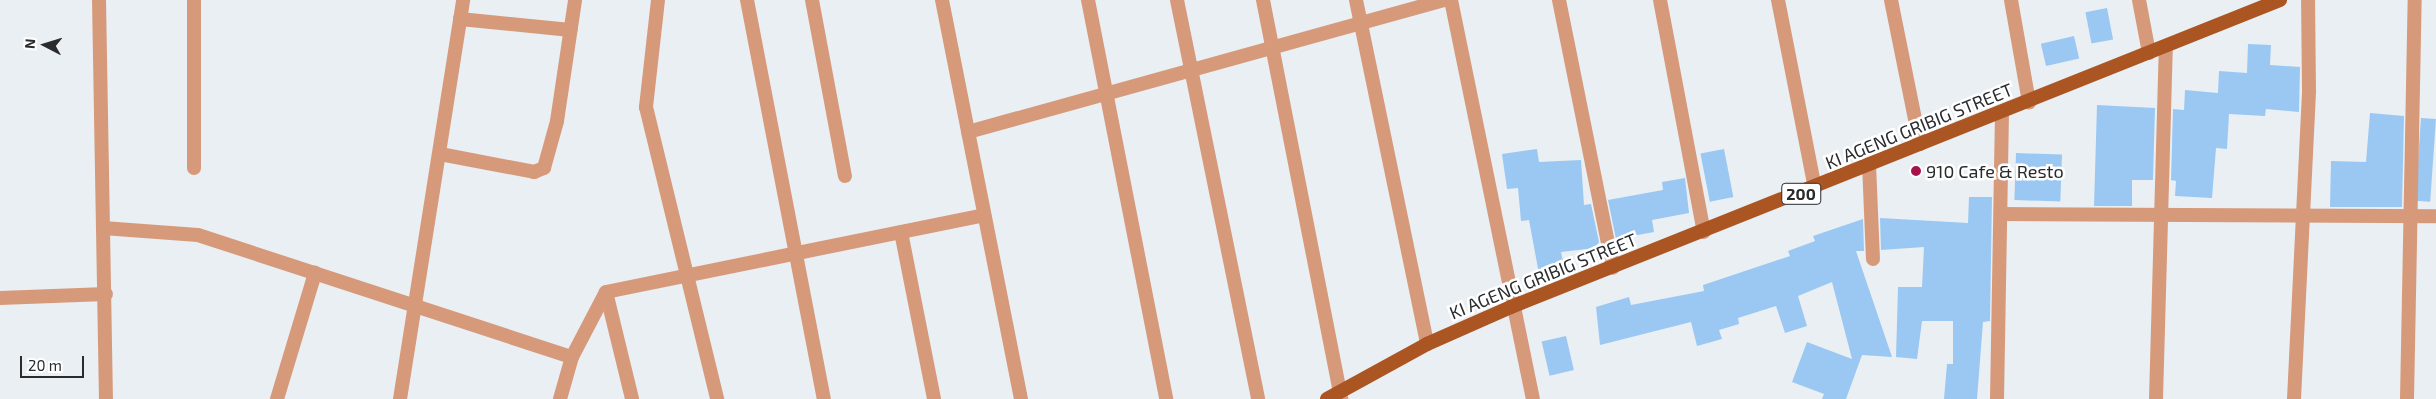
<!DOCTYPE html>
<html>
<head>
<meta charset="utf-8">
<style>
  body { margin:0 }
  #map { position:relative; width:2436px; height:399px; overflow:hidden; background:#eaeff4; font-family:"Exo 2",sans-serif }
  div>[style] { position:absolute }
  .building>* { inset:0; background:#9ac8f2; transform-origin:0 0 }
  .minor>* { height:14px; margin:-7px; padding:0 7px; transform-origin:7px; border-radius:7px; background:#d69a7b }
  .primary>* { height:14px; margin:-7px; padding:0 7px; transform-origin:7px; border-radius:7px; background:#ab5622 }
  .dots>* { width:14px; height:14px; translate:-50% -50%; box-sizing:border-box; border:2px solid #fff; border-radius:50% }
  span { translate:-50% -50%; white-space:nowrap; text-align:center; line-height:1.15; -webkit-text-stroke:5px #fff; paint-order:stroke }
  .shield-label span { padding:1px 4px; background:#fff; border:1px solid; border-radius:4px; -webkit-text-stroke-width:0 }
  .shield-label { font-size:16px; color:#292b2d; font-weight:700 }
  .street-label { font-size:18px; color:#292b2d }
  .poi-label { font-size:18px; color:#292b2d }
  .left { translate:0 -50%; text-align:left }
  .north { position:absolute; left:20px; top:20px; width:50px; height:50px; -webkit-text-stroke:4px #fff; paint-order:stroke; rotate:275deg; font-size:14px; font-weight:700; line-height:20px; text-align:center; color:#292b2d }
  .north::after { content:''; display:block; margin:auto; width:18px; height:22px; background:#292b2d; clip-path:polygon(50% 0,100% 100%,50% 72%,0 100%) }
  .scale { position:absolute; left:20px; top:356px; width:64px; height:22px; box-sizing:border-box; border:2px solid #292b2d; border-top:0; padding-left:6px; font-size:15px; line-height:18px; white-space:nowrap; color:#292b2d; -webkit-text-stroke:4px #fff; paint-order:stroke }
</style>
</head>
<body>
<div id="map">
  <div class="building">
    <i style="left:2107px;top:8px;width:32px;height:22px;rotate:79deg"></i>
    <i style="left:2074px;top:36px;width:23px;height:34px;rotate:77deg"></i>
    <i style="clip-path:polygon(2248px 44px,2271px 45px,2270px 65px,2300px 67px,2299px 112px,2266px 109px,2265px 116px,2229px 114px,2227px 149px,2216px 148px,2212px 198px,2175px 196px,2176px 181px,2171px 180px,2173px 109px,2184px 110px,2185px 90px,2218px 93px,2219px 71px,2247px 73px)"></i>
    <i style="clip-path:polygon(2097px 105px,2155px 108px,2153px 180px,2132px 180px,2132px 206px,2094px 206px)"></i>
    <i style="clip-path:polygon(2370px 113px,2404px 116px,2402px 207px,2330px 207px,2331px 161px,2366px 162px)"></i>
    <i style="left:2421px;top:118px;width:15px;height:83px;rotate:4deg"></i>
    <i style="clip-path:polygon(1537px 149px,1539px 162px,1581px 160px,1584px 205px,1591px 204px,1599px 242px,1595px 248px,1561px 252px,1565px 271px,1539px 274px,1529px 220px,1521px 221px,1518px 188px,1507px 189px,1502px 154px)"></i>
    <i style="left:1724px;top:149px;width:49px;height:24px;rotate:79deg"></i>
    <i style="left:2016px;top:153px;width:46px;height:47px;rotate:2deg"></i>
    <i style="clip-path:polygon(1685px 178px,1689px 213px,1652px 220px,1654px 232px,1616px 239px,1608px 200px,1663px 190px,1662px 182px)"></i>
    <i style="clip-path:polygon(1969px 197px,1992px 197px,1990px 321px,1983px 322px,1977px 399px,1944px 399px,1947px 364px,1953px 364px,1953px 321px,1922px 321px,1917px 359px,1896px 357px,1898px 287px,1922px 287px,1924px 247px,1881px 250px,1880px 218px,1968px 223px)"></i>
    <i style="clip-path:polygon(1863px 219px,1864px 251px,1856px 251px,1892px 357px,1862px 355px,1846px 399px,1822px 399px,1824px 394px,1792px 382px,1807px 342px,1852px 359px,1832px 282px,1798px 296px,1807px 326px,1785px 333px,1776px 306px,1738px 318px,1739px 324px,1719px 330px,1722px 339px,1697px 346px,1691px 322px,1600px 345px,1596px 307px,1629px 297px,1631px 305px,1704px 291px,1703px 285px,1790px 256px,1788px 251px,1815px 241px,1813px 236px)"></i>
    <i style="left:1566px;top:336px;width:35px;height:25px;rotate:77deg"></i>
  </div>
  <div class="minor">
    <i style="left:99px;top:0;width:399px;rotate:89deg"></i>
    <i style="left:194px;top:0;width:168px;rotate:90deg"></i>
    <i style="left:658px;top:0;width:108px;rotate:96.4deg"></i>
    <i style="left:646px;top:107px;width:301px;rotate:76.3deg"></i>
    <i style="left:747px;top:0;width:406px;rotate:79.1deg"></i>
    <i style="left:812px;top:0;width:179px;rotate:79.4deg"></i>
    <i style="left:942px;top:0;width:407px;rotate:78.8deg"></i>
    <i style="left:1088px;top:0;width:407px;rotate:78.9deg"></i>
    <i style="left:1177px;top:0;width:407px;rotate:78.5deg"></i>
    <i style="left:1263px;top:0;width:407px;rotate:78.9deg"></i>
    <i style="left:1356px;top:0;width:351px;rotate:78.3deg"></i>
    <i style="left:1451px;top:0;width:407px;rotate:78.4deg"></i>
    <i style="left:1559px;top:0;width:273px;rotate:78.6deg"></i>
    <i style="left:1660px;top:0;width:236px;rotate:79.3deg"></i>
    <i style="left:1778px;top:0;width:192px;rotate:78.9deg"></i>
    <i style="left:1891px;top:0;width:147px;rotate:78.6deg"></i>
    <i style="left:2011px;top:0;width:104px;rotate:80deg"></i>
    <i style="left:2139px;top:0;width:54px;rotate:79.3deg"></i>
    <i style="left:460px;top:19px;width:111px;rotate:5.7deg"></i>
    <i style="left:968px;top:132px;width:495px;rotate:-15.5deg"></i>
    <i style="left:440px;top:154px;width:96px;rotate:10.8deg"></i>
    <i style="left:534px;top:172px;width:11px;rotate:-22deg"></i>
    <i style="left:544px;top:168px;width:49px;rotate:-74.5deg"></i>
    <i style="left:557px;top:121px;width:122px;rotate:-81.5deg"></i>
    <i style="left:1869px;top:164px;width:95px;rotate:87.6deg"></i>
    <i style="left:2001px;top:214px;width:435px;rotate:0.3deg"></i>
    <i style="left:103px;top:228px;width:95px;rotate:4.2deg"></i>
    <i style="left:198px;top:235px;width:393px;rotate:18.1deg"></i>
    <i style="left:901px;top:232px;width:170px;rotate:78.8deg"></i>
    <i style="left:606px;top:292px;width:386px;rotate:-11.5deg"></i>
    <i style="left:606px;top:292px;width:110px;rotate:76.3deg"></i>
    <i style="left:0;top:298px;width:106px;rotate:-2.2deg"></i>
    <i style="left:277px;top:399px;width:132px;rotate:-73.2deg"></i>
    <i style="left:400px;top:399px;width:404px;rotate:-81deg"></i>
    <i style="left:560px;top:399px;width:44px;rotate:-74.1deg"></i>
    <i style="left:572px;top:357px;width:73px;rotate:-62.4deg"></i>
    <i style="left:1997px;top:399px;width:287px;rotate:-89deg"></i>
    <i style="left:2156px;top:399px;width:353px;rotate:-88.4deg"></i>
    <i style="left:2294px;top:399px;width:308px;rotate:-87.2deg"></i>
    <i style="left:2309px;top:91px;width:91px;rotate:-90.6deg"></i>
    <i style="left:2407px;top:399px;width:399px;rotate:-88.9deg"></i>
  </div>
  <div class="primary">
    <i style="left:1327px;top:399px;width:114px;rotate:-28.8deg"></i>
    <i style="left:1427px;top:344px;width:92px;rotate:-23.8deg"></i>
    <i style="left:1511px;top:307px;width:828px;rotate:-21.76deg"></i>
  </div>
  <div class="dots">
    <i style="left:1916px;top:171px;background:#a6124c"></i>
  </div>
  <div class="shield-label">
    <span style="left:1801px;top:194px">200</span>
  </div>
  <div class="street-label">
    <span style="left:1919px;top:126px;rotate:-22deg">KI AGENG GRIBIG STREET</span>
    <span style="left:1543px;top:276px;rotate:-22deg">KI AGENG GRIBIG STREET</span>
  </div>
  <div class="poi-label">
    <span class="left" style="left:1926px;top:171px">910 Cafe &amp; Resto</span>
  </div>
  <div class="north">N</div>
  <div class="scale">20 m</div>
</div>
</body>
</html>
